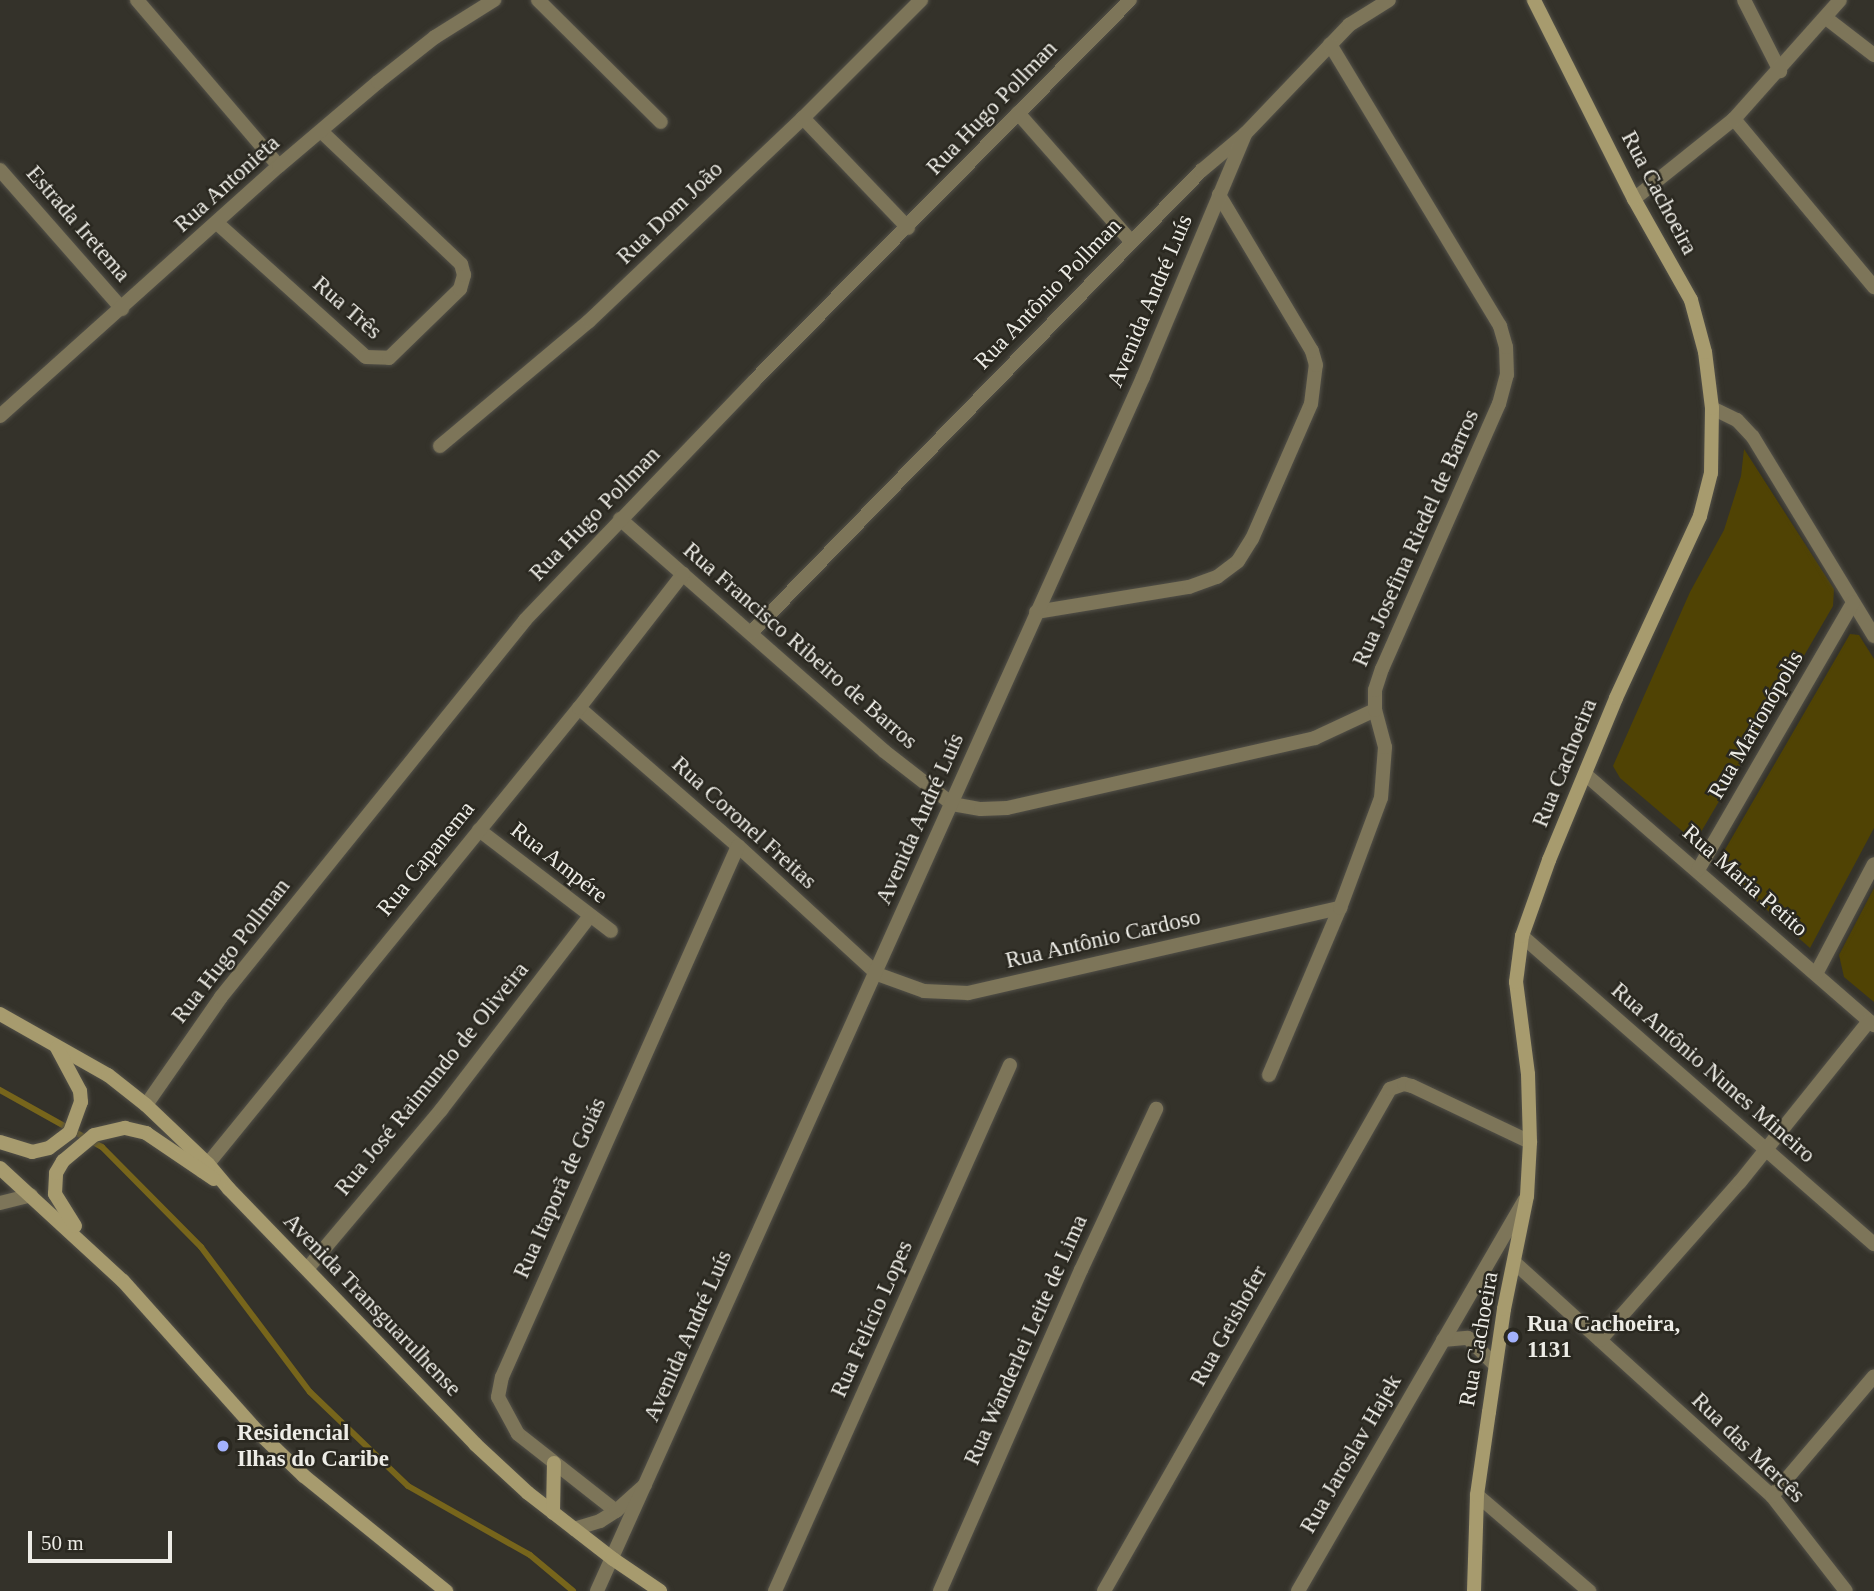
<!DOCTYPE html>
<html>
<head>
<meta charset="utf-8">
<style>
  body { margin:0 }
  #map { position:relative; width:1874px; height:1591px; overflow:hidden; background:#34322a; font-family:"Times New Roman",serif }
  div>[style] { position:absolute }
  .green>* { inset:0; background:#504304 }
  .stream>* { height:6px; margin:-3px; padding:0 3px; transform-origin:3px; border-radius:3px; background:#77651b }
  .roads { filter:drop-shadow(0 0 2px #525048) drop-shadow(0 0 2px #525048) }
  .minor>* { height:14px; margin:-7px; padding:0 7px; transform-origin:7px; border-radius:7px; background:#7d7559 }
  .tertiary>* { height:14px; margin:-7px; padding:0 7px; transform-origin:7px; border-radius:7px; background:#7d7559 }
  .secondary>* { height:14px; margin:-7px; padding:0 7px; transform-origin:7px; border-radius:7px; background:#a79b6e }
  .dots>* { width:19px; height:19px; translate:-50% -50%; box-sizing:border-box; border:4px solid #2a2820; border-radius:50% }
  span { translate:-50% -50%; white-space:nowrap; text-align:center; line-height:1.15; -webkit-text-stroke:5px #2a2820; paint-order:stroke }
  .street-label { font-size:23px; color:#edece6 }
  .poi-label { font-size:23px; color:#edece6; font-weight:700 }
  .left { translate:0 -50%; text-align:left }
  .scale { position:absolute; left:28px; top:1531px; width:144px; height:32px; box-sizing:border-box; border:4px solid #edece6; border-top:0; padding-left:9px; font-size:21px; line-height:24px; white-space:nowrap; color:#edece6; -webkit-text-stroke:5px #2a2820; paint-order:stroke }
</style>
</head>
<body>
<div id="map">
  <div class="green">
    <i style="clip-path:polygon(1744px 449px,1834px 589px,1833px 606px,1701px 832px,1688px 836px,1620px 778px,1613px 766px,1690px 592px,1724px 530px,1741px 476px)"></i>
    <i style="clip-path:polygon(1850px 634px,1859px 635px,1874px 659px,1874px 828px,1810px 948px,1727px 875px,1719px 860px)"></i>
    <i style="clip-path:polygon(1874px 888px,1874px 1002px,1844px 977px,1839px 955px)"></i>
  </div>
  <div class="stream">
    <i style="left:0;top:1090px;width:117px;rotate:29.2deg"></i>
    <i style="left:102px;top:1147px;width:141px;rotate:45.3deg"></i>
    <i style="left:201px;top:1247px;width:181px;rotate:53.1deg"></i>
    <i style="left:310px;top:1392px;width:136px;rotate:43.8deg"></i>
    <i style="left:408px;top:1486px;width:140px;rotate:29.5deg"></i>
    <i style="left:530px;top:1555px;width:56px;rotate:39.9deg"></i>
  </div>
  <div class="roads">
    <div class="minor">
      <i style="left:137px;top:0;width:218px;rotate:49.5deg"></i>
      <i style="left:538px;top:0;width:173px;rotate:44.8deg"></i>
      <i style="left:1744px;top:0;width:80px;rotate:63.1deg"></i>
      <i style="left:1826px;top:18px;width:61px;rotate:37.6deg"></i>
      <i style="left:1018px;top:113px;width:171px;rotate:48.6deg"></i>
      <i style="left:803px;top:118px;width:152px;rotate:46.3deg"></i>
      <i style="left:1734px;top:119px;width:219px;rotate:50.2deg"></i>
      <i style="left:0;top:170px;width:185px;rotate:48.7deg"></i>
      <i style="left:217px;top:223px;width:200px;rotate:42deg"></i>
      <i style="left:366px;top:357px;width:23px;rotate:2deg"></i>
      <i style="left:389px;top:358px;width:99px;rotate:-44.2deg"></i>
      <i style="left:460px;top:289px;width:15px;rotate:-74deg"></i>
      <i style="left:464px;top:275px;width:11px;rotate:-105deg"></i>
      <i style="left:461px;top:264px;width:192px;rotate:-136.5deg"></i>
      <i style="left:1712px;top:408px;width:28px;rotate:26deg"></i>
      <i style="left:1737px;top:420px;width:23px;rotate:47deg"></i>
      <i style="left:1753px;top:437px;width:233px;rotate:58.7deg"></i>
      <i style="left:0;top:416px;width:375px;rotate:-41.9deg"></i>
      <i style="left:279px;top:166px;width:130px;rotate:-40.3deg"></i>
      <i style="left:378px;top:82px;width:73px;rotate:-38.3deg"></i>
      <i style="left:435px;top:37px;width:70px;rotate:-32.1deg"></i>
      <i style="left:440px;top:446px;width:194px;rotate:-40deg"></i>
      <i style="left:589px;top:321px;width:295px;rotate:-43.5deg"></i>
      <i style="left:803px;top:118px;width:167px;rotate:-45deg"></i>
      <i style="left:620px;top:519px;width:351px;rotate:41.3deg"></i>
      <i style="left:884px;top:751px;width:86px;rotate:37.9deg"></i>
      <i style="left:952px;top:804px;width:29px;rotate:10deg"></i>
      <i style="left:981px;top:809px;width:26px;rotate:-2deg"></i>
      <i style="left:1007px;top:808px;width:316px;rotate:-12.8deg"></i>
      <i style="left:1315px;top:738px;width:66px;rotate:-25deg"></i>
      <i style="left:1036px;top:612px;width:155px;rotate:-9.3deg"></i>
      <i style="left:1189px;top:587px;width:30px;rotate:-20deg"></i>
      <i style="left:1217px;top:577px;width:26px;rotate:-37deg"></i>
      <i style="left:1238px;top:561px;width:26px;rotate:-58deg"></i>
      <i style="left:1252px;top:539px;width:147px;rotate:-66.4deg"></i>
      <i style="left:1311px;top:404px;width:39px;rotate:-83deg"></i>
      <i style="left:1316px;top:365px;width:15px;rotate:-106deg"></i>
      <i style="left:1312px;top:351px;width:182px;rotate:-120.8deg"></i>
      <i style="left:752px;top:632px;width:644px;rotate:-45.76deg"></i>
      <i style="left:1201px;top:171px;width:57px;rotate:-40.1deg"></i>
      <i style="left:1245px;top:134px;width:151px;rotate:-46.3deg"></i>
      <i style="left:1349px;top:25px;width:47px;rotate:-32deg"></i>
      <i style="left:579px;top:708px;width:211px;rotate:41deg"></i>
      <i style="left:738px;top:846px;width:189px;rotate:42.6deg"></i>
      <i style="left:877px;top:974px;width:50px;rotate:19.9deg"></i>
      <i style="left:924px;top:991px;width:44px;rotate:2.6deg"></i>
      <i style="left:968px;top:993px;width:382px;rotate:-12.9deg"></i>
      <i style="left:1585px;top:774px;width:383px;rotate:41deg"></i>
      <i style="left:479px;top:830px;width:166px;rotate:37.4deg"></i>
      <i style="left:1698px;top:870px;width:309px;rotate:-59.9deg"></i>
      <i style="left:1522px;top:936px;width:468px;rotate:41.2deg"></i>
      <i style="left:1816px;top:974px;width:124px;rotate:-62.2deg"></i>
      <i style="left:1269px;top:1075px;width:181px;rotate:-67deg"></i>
      <i style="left:1340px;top:908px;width:117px;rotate:-69.6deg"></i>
      <i style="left:1381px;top:798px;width:51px;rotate:-85.5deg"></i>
      <i style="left:1385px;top:747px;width:38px;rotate:-105deg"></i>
      <i style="left:1375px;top:710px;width:20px;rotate:-90deg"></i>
      <i style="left:1375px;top:690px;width:22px;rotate:-72deg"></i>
      <i style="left:1382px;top:669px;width:290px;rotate:-66.2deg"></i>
      <i style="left:1499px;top:404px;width:30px;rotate:-75deg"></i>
      <i style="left:1507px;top:375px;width:28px;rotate:-92deg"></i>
      <i style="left:1506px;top:347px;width:22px;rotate:-106deg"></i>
      <i style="left:1500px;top:326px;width:329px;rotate:-121.1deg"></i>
      <i style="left:146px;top:1105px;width:131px;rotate:-55.2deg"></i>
      <i style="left:221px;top:997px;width:484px;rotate:-51.1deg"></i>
      <i style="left:525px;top:620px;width:331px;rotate:-46.2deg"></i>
      <i style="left:754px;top:381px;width:535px;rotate:-45.38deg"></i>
      <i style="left:202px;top:1171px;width:597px;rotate:-50.85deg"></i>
      <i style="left:579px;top:708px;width:170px;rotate:-52.2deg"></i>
      <i style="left:0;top:1203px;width:32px;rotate:-14deg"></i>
      <i style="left:1515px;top:1263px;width:347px;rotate:42.2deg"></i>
      <i style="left:1772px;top:1496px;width:120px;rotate:52.1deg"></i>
      <i style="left:308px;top:1268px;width:207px;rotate:-49.9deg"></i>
      <i style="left:441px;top:1110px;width:245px;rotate:-52.5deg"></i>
      <i style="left:1443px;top:1340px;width:25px;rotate:-5deg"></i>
      <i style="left:1468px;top:1338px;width:38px;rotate:45deg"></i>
      <i style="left:1600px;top:1340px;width:211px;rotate:-48.5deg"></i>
      <i style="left:1740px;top:1182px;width:206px;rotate:-51.3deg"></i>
      <i style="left:1477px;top:1495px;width:148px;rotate:40.6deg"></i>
      <i style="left:1772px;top:1496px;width:157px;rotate:-49.6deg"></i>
      <i style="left:616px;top:1511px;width:125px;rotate:-141.8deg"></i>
      <i style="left:518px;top:1434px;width:42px;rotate:-118.4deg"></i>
      <i style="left:498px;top:1397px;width:20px;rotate:-79deg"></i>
      <i style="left:502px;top:1377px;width:581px;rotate:-66.04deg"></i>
      <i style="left:574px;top:1529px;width:27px;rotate:-17deg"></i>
      <i style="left:600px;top:1521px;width:19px;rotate:-32deg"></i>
      <i style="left:616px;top:1511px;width:39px;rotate:-42deg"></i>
      <i style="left:597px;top:1591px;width:1331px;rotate:-65.78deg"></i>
      <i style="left:1143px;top:377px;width:264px;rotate:-67.2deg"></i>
      <i style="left:775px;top:1591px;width:576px;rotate:-65.93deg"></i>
      <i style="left:940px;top:1591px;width:351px;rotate:-66.3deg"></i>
      <i style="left:1081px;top:1270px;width:178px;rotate:-65deg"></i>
      <i style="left:1104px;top:1591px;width:578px;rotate:-60.33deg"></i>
      <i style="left:1390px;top:1089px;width:15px;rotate:-20deg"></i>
      <i style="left:1404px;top:1084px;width:8px;rotate:14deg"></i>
      <i style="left:1412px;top:1086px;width:131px;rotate:25.4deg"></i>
      <i style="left:1298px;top:1591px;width:452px;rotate:-59.9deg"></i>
    </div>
    <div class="tertiary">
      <i style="left:1634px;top:199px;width:128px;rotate:-38.7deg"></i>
      <i style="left:1734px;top:119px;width:159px;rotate:-48.3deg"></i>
    </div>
    <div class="secondary">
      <i style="left:0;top:1014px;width:124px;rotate:29.5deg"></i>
      <i style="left:108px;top:1075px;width:48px;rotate:38.3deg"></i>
      <i style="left:146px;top:1105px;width:86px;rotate:43.6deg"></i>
      <i style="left:208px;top:1164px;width:33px;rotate:50deg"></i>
      <i style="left:229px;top:1189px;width:354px;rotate:46deg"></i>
      <i style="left:475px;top:1444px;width:72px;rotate:42.8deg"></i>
      <i style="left:528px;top:1493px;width:108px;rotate:37.8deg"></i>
      <i style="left:613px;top:1559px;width:57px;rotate:34.2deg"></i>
      <i style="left:0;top:1142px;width:34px;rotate:17deg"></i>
      <i style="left:32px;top:1152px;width:17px;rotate:-13deg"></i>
      <i style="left:49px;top:1148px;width:26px;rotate:-37deg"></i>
      <i style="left:70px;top:1132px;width:32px;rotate:-70deg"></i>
      <i style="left:81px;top:1102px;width:11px;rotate:-95deg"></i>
      <i style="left:80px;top:1091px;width:49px;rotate:-118.1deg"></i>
      <i style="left:0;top:1168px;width:167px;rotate:42.6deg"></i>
      <i style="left:123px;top:1281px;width:201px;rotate:48.2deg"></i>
      <i style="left:257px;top:1431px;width:65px;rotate:43.8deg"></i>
      <i style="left:304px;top:1476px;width:183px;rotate:39deg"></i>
      <i style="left:75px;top:1226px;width:38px;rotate:-122deg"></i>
      <i style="left:55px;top:1194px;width:21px;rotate:-87deg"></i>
      <i style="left:56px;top:1173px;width:14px;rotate:-60deg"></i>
      <i style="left:63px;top:1161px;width:40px;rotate:-40deg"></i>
      <i style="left:94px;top:1135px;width:32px;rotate:-13deg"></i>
      <i style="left:125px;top:1128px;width:22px;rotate:13deg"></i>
      <i style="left:146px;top:1133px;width:82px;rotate:34.1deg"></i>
      <i style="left:553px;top:1513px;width:50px;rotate:-88.9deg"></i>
      <i style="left:1474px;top:1591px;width:96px;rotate:-88.2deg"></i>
      <i style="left:1477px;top:1495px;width:84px;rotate:-81.8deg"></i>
      <i style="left:1489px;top:1412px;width:104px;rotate:-81.7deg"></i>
      <i style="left:1504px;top:1309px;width:115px;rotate:-78.5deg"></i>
      <i style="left:1527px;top:1196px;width:54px;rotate:-86.8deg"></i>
      <i style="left:1530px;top:1142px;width:68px;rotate:-91.7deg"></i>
      <i style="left:1528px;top:1074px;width:93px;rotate:-97.4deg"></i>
      <i style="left:1516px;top:982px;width:46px;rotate:-82.6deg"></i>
      <i style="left:1522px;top:936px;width:81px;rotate:-70.4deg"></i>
      <i style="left:1549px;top:860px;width:175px;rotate:-67.5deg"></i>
      <i style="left:1616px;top:698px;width:200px;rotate:-65.2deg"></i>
      <i style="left:1700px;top:516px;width:44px;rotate:-75.7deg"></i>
      <i style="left:1711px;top:473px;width:65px;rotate:-89.1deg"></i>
      <i style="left:1712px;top:408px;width:56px;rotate:-97.1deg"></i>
      <i style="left:1705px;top:352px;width:54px;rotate:-105.1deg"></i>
      <i style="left:1691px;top:300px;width:116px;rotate:-119.4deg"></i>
      <i style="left:1634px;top:199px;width:223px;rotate:-116.7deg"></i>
    </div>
  </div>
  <div class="dots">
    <i style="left:1513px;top:1337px;background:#a3b2fd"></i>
    <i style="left:223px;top:1446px;background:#a3b2fd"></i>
  </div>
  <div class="street-label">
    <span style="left:992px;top:108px;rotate:-46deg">Rua Hugo Pollman</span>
    <span style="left:227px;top:184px;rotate:-42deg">Rua Antonieta</span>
    <span style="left:1659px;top:193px;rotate:62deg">Rua Cachoeira</span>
    <span style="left:670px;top:213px;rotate:-44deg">Rua Dom João</span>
    <span style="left:78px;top:224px;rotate:49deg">Estrada Iretema</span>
    <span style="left:1048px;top:294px;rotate:-46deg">Rua Antônio Pollman</span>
    <span style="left:1150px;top:301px;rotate:-67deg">Avenida André Luís</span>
    <span style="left:347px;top:308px;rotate:41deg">Rua Três</span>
    <span style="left:595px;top:514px;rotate:-46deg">Rua Hugo Pollman</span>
    <span style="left:1416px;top:538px;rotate:-66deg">Rua Josefina Riedel de Barros</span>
    <span style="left:800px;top:646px;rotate:41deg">Rua Francisco Ribeiro de Barros</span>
    <span style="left:1756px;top:725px;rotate:-60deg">Rua Marionópolis</span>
    <span style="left:1565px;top:763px;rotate:-68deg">Rua Cachoeira</span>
    <span style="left:920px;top:819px;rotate:-66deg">Avenida André Luís</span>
    <span style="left:744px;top:823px;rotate:42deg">Rua Coronel Freitas</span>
    <span style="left:426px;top:859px;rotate:-51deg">Rua Capanema</span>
    <span style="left:559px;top:863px;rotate:38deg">Rua Ampére</span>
    <span style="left:1745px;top:881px;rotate:41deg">Rua Maria Petito</span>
    <span style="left:1103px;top:939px;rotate:-13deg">Rua Antônio Cardoso</span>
    <span style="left:231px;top:951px;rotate:-52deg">Rua Hugo Pollman</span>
    <span style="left:1713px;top:1073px;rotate:41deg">Rua Antônio Nunes Mineiro</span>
    <span style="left:432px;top:1079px;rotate:-51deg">Rua José Raimundo de Oliveira</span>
    <span style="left:560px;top:1188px;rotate:-66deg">Rua Itaporã de Goiás</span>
    <span style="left:372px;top:1305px;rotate:46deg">Avenida Transguarulhense</span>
    <span style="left:872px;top:1319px;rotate:-66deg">Rua Felício Lopes</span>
    <span style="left:1229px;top:1326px;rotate:-61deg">Rua Geishofer</span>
    <span style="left:688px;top:1336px;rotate:-66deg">Avenida André Luís</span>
    <span style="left:1479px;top:1339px;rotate:-80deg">Rua Cachoeira</span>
    <span style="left:1026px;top:1340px;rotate:-66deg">Rua Wanderlei Leite de Lima</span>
    <span style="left:1748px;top:1448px;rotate:44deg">Rua das Mercês</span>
    <span style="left:1351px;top:1454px;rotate:-60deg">Rua Jaroslav Hajek</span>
  </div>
  <div class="poi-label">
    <span class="left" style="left:1527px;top:1337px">Rua Cachoeira,<br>1131</span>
    <span class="left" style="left:237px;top:1446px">Residencial<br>Ilhas do Caribe</span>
  </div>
  <div class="scale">50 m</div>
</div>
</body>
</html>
